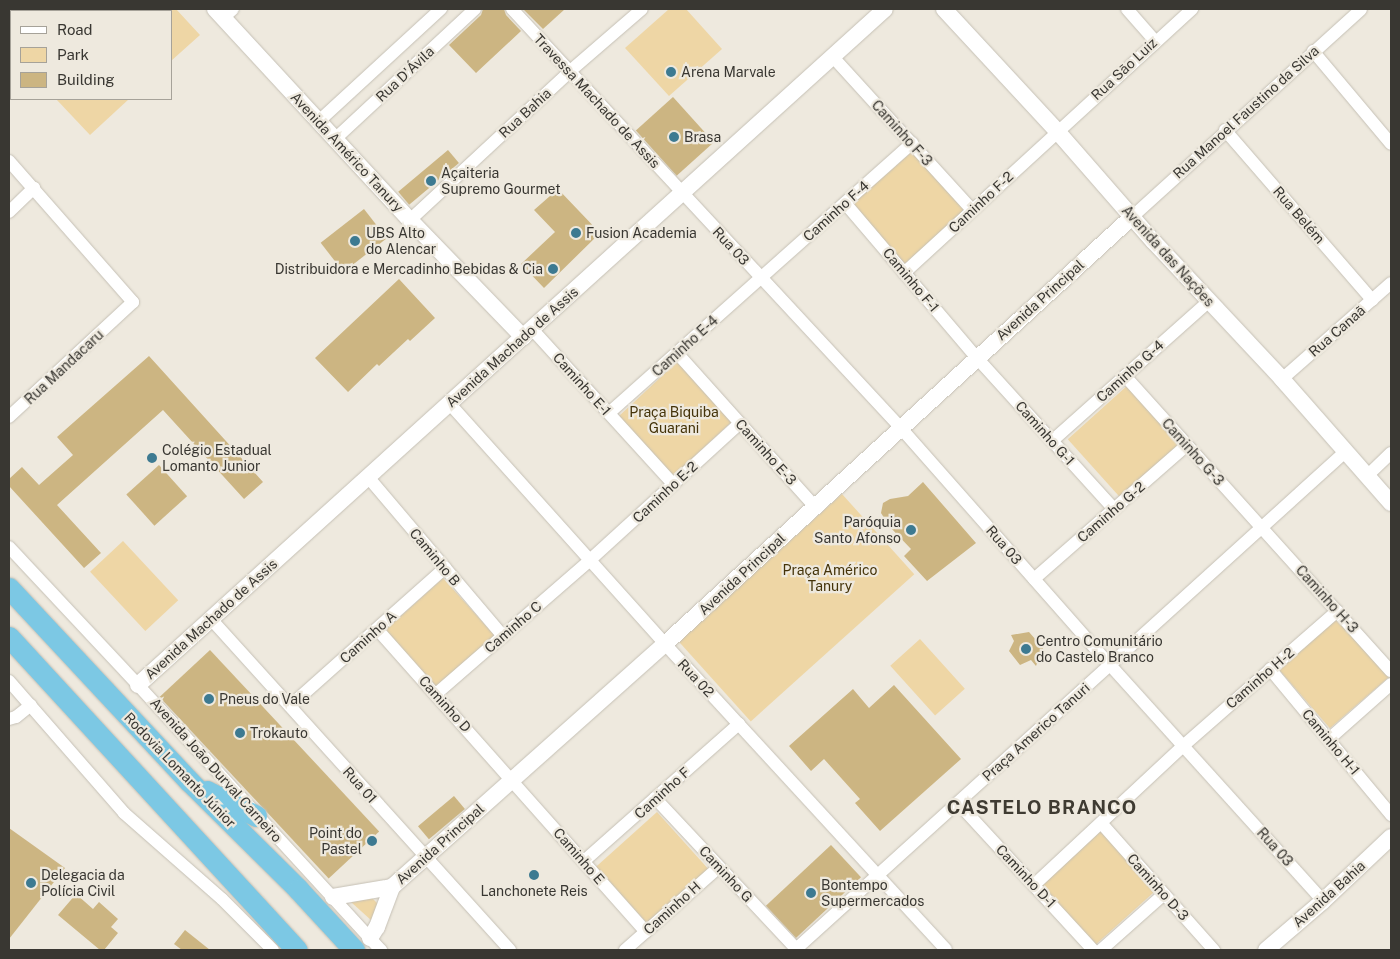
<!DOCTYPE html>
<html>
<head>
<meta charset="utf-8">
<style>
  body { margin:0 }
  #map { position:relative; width:1400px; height:959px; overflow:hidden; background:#eee9de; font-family:"Public Sans",sans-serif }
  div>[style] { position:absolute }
  .green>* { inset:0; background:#eed6a5; transform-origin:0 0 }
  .building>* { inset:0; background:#ccb582; transform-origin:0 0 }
  .roads { filter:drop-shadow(0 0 1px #c5c0b5) drop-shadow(0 0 1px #c5c0b5) }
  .minor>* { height:12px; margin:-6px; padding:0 6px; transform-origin:6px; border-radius:6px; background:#fff }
  .tertiary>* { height:16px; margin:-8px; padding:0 8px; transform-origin:8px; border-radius:8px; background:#fff }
  .trunk>* { height:21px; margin:-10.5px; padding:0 10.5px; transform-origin:10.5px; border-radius:10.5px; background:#7cc8e4 }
  .dots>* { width:14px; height:14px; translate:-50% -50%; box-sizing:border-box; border:2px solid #eee9de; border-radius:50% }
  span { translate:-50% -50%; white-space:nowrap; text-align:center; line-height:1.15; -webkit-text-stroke:4.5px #eee9de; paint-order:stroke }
  .street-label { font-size:14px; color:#393732 }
  .poi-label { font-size:14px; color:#393732 }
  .left { translate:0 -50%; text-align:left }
  .right { translate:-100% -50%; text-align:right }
  .park-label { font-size:14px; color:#443309 }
  .district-label { font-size:19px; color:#3f3b32; font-weight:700; letter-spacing:1px }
  .frame { position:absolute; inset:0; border:10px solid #393732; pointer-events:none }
  .legend { position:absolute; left:10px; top:10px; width:162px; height:90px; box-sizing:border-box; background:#eee9de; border:1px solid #a6a299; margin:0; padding:6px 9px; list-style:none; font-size:15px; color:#393732 }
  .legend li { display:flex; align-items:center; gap:10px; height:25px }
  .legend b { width:25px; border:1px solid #a6a299 }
</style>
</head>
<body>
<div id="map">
  <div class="green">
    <i style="clip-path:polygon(9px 9px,176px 9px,200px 35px,171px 61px,171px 11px,11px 11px,11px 50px,9px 47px)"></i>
    <i style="clip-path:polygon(669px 9px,686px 9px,722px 49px,669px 96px,625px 48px)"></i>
    <i style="clip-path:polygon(56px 99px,129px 99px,90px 135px)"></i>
    <i style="left:915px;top:149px;width:80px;height:84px;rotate:49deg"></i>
    <i style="left:677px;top:362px;width:81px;height:84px;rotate:47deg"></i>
    <i style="left:1128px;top:385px;width:79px;height:81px;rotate:48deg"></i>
    <i style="left:842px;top:494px;width:108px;height:220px;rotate:48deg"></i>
    <i style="left:123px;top:541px;width:81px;height:45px;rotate:47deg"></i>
    <i style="left:443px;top:578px;width:81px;height:78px;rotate:48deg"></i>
    <i style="left:1337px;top:616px;width:80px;height:79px;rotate:49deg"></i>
    <i style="left:920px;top:639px;width:67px;height:40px;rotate:48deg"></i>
    <i style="left:657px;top:812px;width:79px;height:82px;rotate:48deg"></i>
    <i style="left:1103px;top:829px;width:81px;height:83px;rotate:48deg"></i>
    <i style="clip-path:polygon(371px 897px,379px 905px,372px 921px,351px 902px)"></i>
  </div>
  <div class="building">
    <i style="clip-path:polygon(483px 9px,504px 9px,506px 15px,521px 31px,476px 73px,449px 45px,481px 15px)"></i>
    <i style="clip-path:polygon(523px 9px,565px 9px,543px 29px)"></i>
    <i style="left:673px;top:97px;width:61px;height:50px;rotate:48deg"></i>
    <i style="left:448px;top:150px;width:17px;height:65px;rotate:50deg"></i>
    <i style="clip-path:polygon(558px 189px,600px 233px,544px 288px,521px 264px,555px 232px,534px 210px)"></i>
    <i style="left:364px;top:209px;width:37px;height:55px;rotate:52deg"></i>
    <i style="clip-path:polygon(399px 279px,435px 318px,410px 341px,408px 339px,379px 366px,377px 364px,348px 392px,315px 358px)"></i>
    <i style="clip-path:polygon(149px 356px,263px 482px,244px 499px,163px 410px,57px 505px,101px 553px,84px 568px,9px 486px,9px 479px,22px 467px,39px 485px,73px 455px,57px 437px)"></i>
    <i style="left:159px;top:465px;width:42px;height:44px;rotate:48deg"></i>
    <i style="clip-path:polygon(923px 482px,976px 543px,927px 581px,904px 556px,911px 549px,890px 527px,881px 513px,883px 503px,890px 499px,908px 496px)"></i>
    <i style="clip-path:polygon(1029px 632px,1043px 648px,1036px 666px,1031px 660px,1020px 665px,1009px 651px,1014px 641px,1011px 635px)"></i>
    <i style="left:210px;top:650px;width:248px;height:69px;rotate:47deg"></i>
    <i style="clip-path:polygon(894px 685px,961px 759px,880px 831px,855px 803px,860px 799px,824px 759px,811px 771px,789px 746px,853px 689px,869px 708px)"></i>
    <i style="left:454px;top:796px;width:17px;height:47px;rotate:50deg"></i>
    <i style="clip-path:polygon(9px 828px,65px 868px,9px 939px)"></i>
    <i style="left:831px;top:845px;width:44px;height:89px;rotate:47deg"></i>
    <i style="clip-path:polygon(76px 894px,93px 909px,99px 902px,118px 919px,111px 927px,118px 933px,104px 950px,100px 950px,58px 915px)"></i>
    <i style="clip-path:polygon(185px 930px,210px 950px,182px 950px,174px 944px)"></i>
  </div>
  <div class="roads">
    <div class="minor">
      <i style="left:512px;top:9px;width:570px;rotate:47.13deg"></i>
      <i style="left:900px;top:427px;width:317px;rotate:48.6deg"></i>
      <i style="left:1110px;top:665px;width:318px;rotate:47.9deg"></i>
      <i style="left:1127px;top:9px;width:43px;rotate:48.8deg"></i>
      <i style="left:223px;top:18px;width:13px;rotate:-42deg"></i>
      <i style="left:1313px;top:51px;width:121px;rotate:50deg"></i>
      <i style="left:833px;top:57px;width:207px;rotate:47.7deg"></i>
      <i style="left:319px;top:121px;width:166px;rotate:-42.6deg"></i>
      <i style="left:1225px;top:130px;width:225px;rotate:49.1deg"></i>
      <i style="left:335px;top:139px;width:191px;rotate:-42.9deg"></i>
      <i style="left:9px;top:161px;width:188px;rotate:48.7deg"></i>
      <i style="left:133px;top:302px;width:169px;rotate:137.2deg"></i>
      <i style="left:845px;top:203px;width:204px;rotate:49.6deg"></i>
      <i style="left:977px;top:358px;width:204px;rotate:47.8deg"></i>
      <i style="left:9px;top:212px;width:35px;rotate:-44deg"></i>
      <i style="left:1132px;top:217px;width:309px;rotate:-42.2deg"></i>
      <i style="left:410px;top:220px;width:217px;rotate:-42.9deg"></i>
      <i style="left:569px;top:72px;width:96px;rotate:-40.8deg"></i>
      <i style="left:904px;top:273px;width:391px;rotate:-42.5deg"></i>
      <i style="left:532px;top:329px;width:210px;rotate:47.7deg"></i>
      <i style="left:677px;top:353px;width:207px;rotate:48.1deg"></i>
      <i style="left:1125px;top:376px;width:397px;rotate:48deg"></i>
      <i style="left:1282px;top:379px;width:145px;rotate:-41.4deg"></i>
      <i style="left:449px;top:403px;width:324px;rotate:48.1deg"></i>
      <i style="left:665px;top:644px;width:415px;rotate:47.4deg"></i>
      <i style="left:609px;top:413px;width:406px;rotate:-41.7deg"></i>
      <i style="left:1052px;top:441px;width:209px;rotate:-41.7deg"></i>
      <i style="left:1367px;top:476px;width:33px;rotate:-44deg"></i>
      <i style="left:368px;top:477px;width:209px;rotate:49.7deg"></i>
      <i style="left:9px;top:547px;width:189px;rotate:46.9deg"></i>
      <i style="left:138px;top:685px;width:360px;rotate:47.5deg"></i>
      <i style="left:1034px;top:579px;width:203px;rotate:-41.2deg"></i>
      <i style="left:211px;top:619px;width:446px;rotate:47.9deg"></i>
      <i style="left:377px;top:629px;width:405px;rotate:48.4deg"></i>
      <i style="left:1270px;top:669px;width:190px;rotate:50.3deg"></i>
      <i style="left:9px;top:681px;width:175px;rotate:48.9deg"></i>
      <i style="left:124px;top:813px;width:130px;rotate:41.3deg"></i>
      <i style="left:222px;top:899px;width:72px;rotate:45deg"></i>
      <i style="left:436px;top:694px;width:204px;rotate:-41deg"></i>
      <i style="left:590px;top:560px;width:203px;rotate:-42.4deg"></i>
      <i style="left:290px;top:706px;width:208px;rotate:-41.7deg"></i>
      <i style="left:9px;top:719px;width:7px;rotate:-16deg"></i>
      <i style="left:16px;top:717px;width:19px;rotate:-39deg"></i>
      <i style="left:1329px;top:739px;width:83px;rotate:-41.6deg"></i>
      <i style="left:655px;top:798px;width:208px;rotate:46.9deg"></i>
      <i style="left:958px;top:803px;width:200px;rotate:47.4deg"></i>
      <i style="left:1102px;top:824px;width:169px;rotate:48.4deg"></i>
      <i style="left:584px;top:861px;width:207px;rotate:-41.5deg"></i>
      <i style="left:1034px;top:885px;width:204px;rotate:-43deg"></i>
      <i style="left:1183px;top:746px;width:205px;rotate:-41.2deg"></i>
      <i style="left:625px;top:950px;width:125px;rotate:-41.4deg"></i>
      <i style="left:795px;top:950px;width:742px;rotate:-42.16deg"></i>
      <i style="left:1101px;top:950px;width:84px;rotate:-41.6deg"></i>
    </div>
    <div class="tertiary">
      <i style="left:215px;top:9px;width:287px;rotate:47.3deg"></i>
      <i style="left:410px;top:220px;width:163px;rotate:46deg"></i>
      <i style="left:944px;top:9px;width:166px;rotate:47.2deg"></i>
      <i style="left:1057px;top:131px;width:147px;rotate:48.9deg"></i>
      <i style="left:1154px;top:242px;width:187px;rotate:46.9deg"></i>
      <i style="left:1282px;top:379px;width:165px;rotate:48.7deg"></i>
      <i style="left:138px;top:685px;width:1007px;rotate:-42.14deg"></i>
      <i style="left:333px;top:897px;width:60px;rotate:-9.6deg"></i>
      <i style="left:392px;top:887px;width:365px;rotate:-41.7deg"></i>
      <i style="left:665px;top:644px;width:633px;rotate:-42.44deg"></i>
      <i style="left:370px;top:938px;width:13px;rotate:-58deg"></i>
      <i style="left:377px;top:927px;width:43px;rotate:-69.4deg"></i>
      <i style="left:1266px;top:950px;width:75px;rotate:-40.7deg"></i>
      <i style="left:1323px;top:901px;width:93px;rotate:-43.3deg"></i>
    </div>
    <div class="trunk">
      <i style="left:9px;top:588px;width:264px;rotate:47deg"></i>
      <i style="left:189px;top:781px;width:153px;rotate:44.7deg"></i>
      <i style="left:298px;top:889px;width:83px;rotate:47.4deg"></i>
      <i style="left:9px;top:637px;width:425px;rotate:47.4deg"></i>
      <i style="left:207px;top:791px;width:55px;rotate:27deg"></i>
    </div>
  </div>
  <div class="dots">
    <i style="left:671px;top:72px;background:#3d7a91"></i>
    <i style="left:674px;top:137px;background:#3d7a91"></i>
    <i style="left:431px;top:181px;background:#3d7a91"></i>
    <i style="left:576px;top:233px;background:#3d7a91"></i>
    <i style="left:355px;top:241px;background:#3d7a91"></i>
    <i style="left:553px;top:269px;background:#3d7a91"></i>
    <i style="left:152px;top:458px;background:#3d7a91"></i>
    <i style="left:911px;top:530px;background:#3d7a91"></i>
    <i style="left:1026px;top:649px;background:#3d7a91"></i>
    <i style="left:209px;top:699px;background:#3d7a91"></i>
    <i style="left:240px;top:733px;background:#3d7a91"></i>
    <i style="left:372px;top:841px;background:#3d7a91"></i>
    <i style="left:534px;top:875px;background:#3d7a91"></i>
    <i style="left:31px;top:883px;background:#3d7a91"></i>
    <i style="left:811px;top:893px;background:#3d7a91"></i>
  </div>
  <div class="street-label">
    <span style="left:1124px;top:69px;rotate:-43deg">Rua São Luiz</span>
    <span style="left:405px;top:74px;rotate:-43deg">Rua D'Ávila</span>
    <span style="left:597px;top:101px;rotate:47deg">Travessa Machado de Assis</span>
    <span style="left:1246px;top:112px;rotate:-42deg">Rua Manoel Faustino da Silva</span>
    <span style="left:525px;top:113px;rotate:-43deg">Rua Bahia</span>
    <span style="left:902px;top:133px;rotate:48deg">Caminho F-3</span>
    <span style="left:347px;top:152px;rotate:47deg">Avenida Américo Tanury</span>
    <span style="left:981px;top:202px;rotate:-43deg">Caminho F-2</span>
    <span style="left:836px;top:211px;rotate:-42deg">Caminho F-4</span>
    <span style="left:1299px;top:215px;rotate:49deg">Rua Belém</span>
    <span style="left:731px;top:246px;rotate:47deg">Rua 03</span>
    <span style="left:1168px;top:256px;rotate:48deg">Avenida das Nações</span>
    <span style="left:911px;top:280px;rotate:50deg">Caminho F-1</span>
    <span style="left:1040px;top:300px;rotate:-42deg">Avenida Principal</span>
    <span style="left:1337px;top:331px;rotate:-41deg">Rua Canaã</span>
    <span style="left:685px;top:346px;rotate:-42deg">Caminho E-4</span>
    <span style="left:512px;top:347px;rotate:-42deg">Avenida Machado de Assis</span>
    <span style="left:64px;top:367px;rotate:-43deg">Rua Mandacaru</span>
    <span style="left:1130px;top:371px;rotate:-42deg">Caminho G-4</span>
    <span style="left:582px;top:384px;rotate:48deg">Caminho E-1</span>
    <span style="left:1045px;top:433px;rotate:48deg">Caminho G-1</span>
    <span style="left:766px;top:452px;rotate:48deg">Caminho E-3</span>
    <span style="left:1193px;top:452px;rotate:48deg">Caminho G-3</span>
    <span style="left:665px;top:492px;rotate:-43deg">Caminho E-2</span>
    <span style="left:1111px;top:512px;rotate:-41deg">Caminho G-2</span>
    <span style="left:1004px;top:545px;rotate:49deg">Rua 03</span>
    <span style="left:435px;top:557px;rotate:50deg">Caminho B</span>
    <span style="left:742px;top:574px;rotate:-43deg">Avenida Principal</span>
    <span style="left:1327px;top:599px;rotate:48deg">Caminho H-3</span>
    <span style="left:211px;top:619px;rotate:-42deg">Avenida Machado de Assis</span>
    <span style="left:513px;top:627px;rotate:-41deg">Caminho C</span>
    <span style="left:368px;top:637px;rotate:-42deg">Caminho A</span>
    <span style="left:696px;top:678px;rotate:47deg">Rua 02</span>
    <span style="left:1260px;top:678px;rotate:-41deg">Caminho H-2</span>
    <span style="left:445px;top:704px;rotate:48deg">Caminho D</span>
    <span style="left:1036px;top:732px;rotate:-42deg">Praça Americo Tanuri</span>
    <span style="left:1331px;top:742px;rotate:50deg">Caminho H-1</span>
    <span style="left:180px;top:770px;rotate:46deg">Rodovia Lomanto Júnior</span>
    <span style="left:216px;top:770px;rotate:48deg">Avenida João Durval Carneiro</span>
    <span style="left:360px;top:785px;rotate:48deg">Rua 01</span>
    <span style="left:662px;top:793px;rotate:-42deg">Caminho F</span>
    <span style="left:440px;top:844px;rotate:-42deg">Avenida Principal</span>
    <span style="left:1275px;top:847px;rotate:48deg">Rua 03</span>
    <span style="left:579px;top:856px;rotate:49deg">Caminho E</span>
    <span style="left:726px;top:874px;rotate:47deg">Caminho G</span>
    <span style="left:1026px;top:876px;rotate:47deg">Caminho D-1</span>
    <span style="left:1158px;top:887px;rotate:48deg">Caminho D-3</span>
    <span style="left:1329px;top:894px;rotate:-42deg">Avenida Bahia</span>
    <span style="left:672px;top:908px;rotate:-42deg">Caminho H</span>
  </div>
  <div class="poi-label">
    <span class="left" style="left:681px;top:72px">Arena Marvale</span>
    <span class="left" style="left:684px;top:137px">Brasa</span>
    <span class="left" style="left:441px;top:181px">Açaiteria<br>Supremo Gourmet</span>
    <span class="left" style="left:366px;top:241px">UBS Alto<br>do Alencar</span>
    <span class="left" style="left:586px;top:233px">Fusion Academia</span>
    <span class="right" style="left:543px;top:269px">Distribuidora e Mercadinho Bebidas &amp; Cia</span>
    <span class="left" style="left:162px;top:458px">Colégio Estadual<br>Lomanto Junior</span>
    <span class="right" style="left:901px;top:530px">Paróquia<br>Santo Afonso</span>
    <span class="left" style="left:1036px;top:649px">Centro Comunitário<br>do Castelo Branco</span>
    <span class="left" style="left:219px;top:699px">Pneus do Vale</span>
    <span class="left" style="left:250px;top:733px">Trokauto</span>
    <span class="right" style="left:362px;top:841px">Point do<br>Pastel</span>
    <span class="left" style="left:41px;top:883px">Delegacia da<br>Polícia Civil</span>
    <span class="left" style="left:821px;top:893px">Bontempo<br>Supermercados</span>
    <span style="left:534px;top:891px">Lanchonete Reis</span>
  </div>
  <div class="park-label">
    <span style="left:674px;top:420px">Praça Biquiba<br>Guarani</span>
    <span style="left:830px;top:578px">Praça Américo<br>Tanury</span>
  </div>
  <div class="district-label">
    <span style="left:1042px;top:808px">CASTELO BRANCO</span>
  </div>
  <div class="frame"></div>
  <ul class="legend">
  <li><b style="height:6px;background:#fff"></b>Road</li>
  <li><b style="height:14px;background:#eed6a5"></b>Park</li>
  <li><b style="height:14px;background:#ccb582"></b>Building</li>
  </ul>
</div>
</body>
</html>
